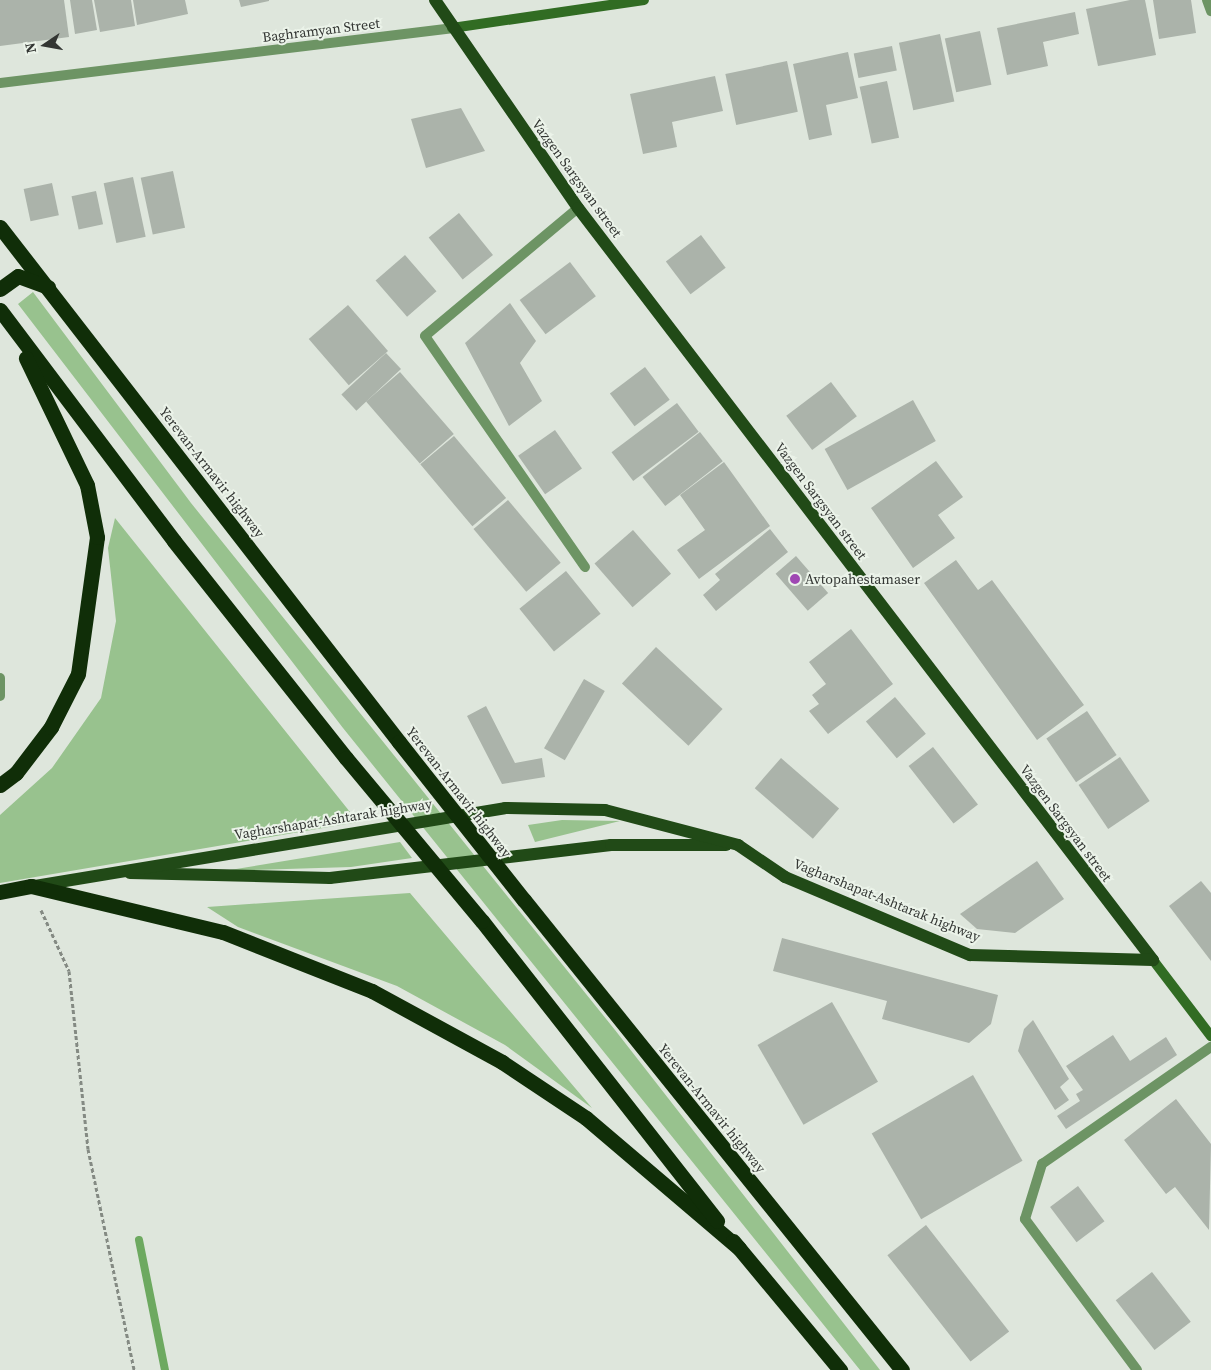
<!DOCTYPE html>
<html>
<head>
<meta charset="utf-8">
<style>
  body { margin:0 }
  #map { position:relative; width:1211px; height:1370px; overflow:hidden; background:#dee6dc; font-family:"Source Serif 4",serif }
  div>[style] { position:absolute }
  .green>* { inset:0; background:#98c28e }
  .stream>* { height:8px; margin:-4px; padding:0 4px; transform-origin:4px; border-radius:4px; background:#6da960 }
  .building>* { inset:0; background:#abb3aa; transform-origin:0 0 }
  .path>* { height:3px; margin-top:-1.5px; transform-origin:0; background:repeating-linear-gradient(90deg,#848a83 0 4px,transparent 0 6.5px) }
  .lane>* { height:10px; margin:-5px; padding:0 5px; transform-origin:5px; border-radius:5px; background:#6d9464 }
  .street>* { height:10px; margin:-5px; padding:0 5px; transform-origin:5px; border-radius:5px; background:#6d9464 }
  .secondary>* { height:10px; margin:-5px; padding:0 5px; transform-origin:5px; border-radius:5px; background:#316c23 }
  .primary>* { height:12px; margin:-6px; padding:0 6px; transform-origin:6px; border-radius:6px; background:#214a17 }
  .highway>* { height:15px; margin:-7.5px; padding:0 7.5px; transform-origin:7.5px; border-radius:7.5px; background:#102e08 }
  .highway-bridge>* { height:15px; margin:-7.5px; padding:0 7.5px; transform-origin:7.5px; border-radius:7.5px; background:#102e08 }
  .dots>* { width:14px; height:14px; translate:-50% -50%; box-sizing:border-box; border:2px solid #ebf3e9; border-radius:50% }
  span { translate:-50% -50%; white-space:nowrap; text-align:center; line-height:1.15; -webkit-text-stroke:4px #ebf3e9; paint-order:stroke }
  .street-label { font-size:14px; color:#333633 }
  .poi-label { font-size:14px; color:#333633 }
  .left { translate:0 -50%; text-align:left }
  .north { position:absolute; left:20px; top:20px; width:50px; height:50px; -webkit-text-stroke:4px #ebf3e9; paint-order:stroke; rotate:258deg; font-size:14px; font-weight:700; line-height:20px; text-align:center; color:#333633 }
  .north::after { content:''; display:block; margin:auto; width:18px; height:22px; background:#333633; clip-path:polygon(50% 0,100% 100%,50% 72%,0 100%) }
</style>
</head>
<body>
<div id="map">
  <div class="green">
    <i style="clip-path:polygon(33px 292px,191px 503px,615px 1030px,880px 1370px,860px 1370px,343px 728px,18px 304px)"></i>
    <i style="clip-path:polygon(115px 518px,358px 822px,0 883px,0 815px,52px 768px,101px 698px,116px 621px,108px 548px)"></i>
    <i style="clip-path:polygon(562px 820px,620px 821px,535px 842px,528px 825px)"></i>
    <i style="clip-path:polygon(400px 842px,412px 858px,351px 867px,224px 871px)"></i>
    <i style="clip-path:polygon(410px 893px,592px 1108px,505px 1045px,397px 986px,238px 927px,207px 907px)"></i>
  </div>
  <div class="stream">
    <i style="left:139px;top:1240px;width:133px;rotate:78.7deg"></i>
  </div>
  <div class="building">
    <i style="clip-path:polygon(0 0,64px 0,69px 37px,0 46px)"></i>
    <i style="clip-path:polygon(70px 0,92px 0,97px 30px,75px 34px)"></i>
    <i style="clip-path:polygon(94px 0,131px 0,135px 26px,100px 32px)"></i>
    <i style="clip-path:polygon(133px 0,185px 0,188px 14px,137px 25px)"></i>
    <i style="clip-path:polygon(239px 0,269px 0,269px 1px,241px 7px)"></i>
    <i style="clip-path:polygon(1130px 0,1145px 0,1156px 55px,1098px 66px,1086px 9px)"></i>
    <i style="clip-path:polygon(1153px 0,1191px 0,1196px 33px,1159px 39px)"></i>
    <i style="clip-path:polygon(1075px 12px,1079px 34px,1043px 42px,1048px 66px,1007px 75px,997px 28px)"></i>
    <i style="left:980px;top:31px;width:55px;height:36px;rotate:78deg"></i>
    <i style="left:940px;top:34px;width:69px;height:42px;rotate:78deg"></i>
    <i style="left:892px;top:46px;width:25px;height:39px;rotate:79deg"></i>
    <i style="clip-path:polygon(848px 52px,858px 98px,826px 105px,832px 135px,809px 140px,793px 64px)"></i>
    <i style="left:787px;top:61px;width:52px;height:63px;rotate:78deg"></i>
    <i style="clip-path:polygon(715px 76px,723px 111px,672px 122px,677px 147px,643px 154px,630px 94px)"></i>
    <i style="left:887px;top:81px;width:58px;height:28px;rotate:78deg"></i>
    <i style="clip-path:polygon(461px 108px,485px 151px,426px 168px,411px 119px)"></i>
    <i style="left:173px;top:171px;width:58px;height:33px;rotate:78deg"></i>
    <i style="left:133px;top:177px;width:61px;height:30px;rotate:78deg"></i>
    <i style="left:52px;top:183px;width:33px;height:29px;rotate:78deg"></i>
    <i style="left:96px;top:191px;width:34px;height:25px;rotate:78deg"></i>
    <i style="left:459px;top:213px;width:54px;height:39px;rotate:51deg"></i>
    <i style="left:701px;top:235px;width:41px;height:44px;rotate:53deg"></i>
    <i style="left:405px;top:255px;width:48px;height:39px;rotate:49deg"></i>
    <i style="left:570px;top:262px;width:43px;height:63px;rotate:53deg"></i>
    <i style="clip-path:polygon(510px 303px,536px 341px,520px 363px,542px 401px,509px 426px,465px 343px)"></i>
    <i style="left:348px;top:305px;width:61px;height:52px;rotate:49deg"></i>
    <i style="left:386px;top:353px;width:22px;height:61px;rotate:47deg"></i>
    <i style="left:645px;top:367px;width:41px;height:44px;rotate:53deg"></i>
    <i style="left:400px;top:372px;width:82px;height:45px;rotate:49deg"></i>
    <i style="left:831px;top:382px;width:43px;height:56px;rotate:53deg"></i>
    <i style="left:913px;top:400px;width:47px;height:101px;rotate:61deg"></i>
    <i style="left:677px;top:403px;width:36px;height:82px;rotate:53deg"></i>
    <i style="left:555px;top:430px;width:47px;height:45px;rotate:55deg"></i>
    <i style="left:700px;top:432px;width:37px;height:73px;rotate:52deg"></i>
    <i style="left:454px;top:436px;width:81px;height:44px;rotate:50deg"></i>
    <i style="clip-path:polygon(936px 461px,963px 497px,938px 515px,955px 538px,913px 568px,871px 508px)"></i>
    <i style="clip-path:polygon(724px 462px,770px 526px,699px 579px,677px 550px,705px 530px,680px 495px)"></i>
    <i style="left:508px;top:500px;width:82px;height:45px;rotate:50deg"></i>
    <i style="clip-path:polygon(770px 529px,788px 552px,716px 611px,703px 595px,720px 580px,715px 574px)"></i>
    <i style="left:633px;top:530px;width:58px;height:51px;rotate:49deg"></i>
    <i style="left:796px;top:556px;width:49px;height:27px;rotate:49deg"></i>
    <i style="clip-path:polygon(956px 560px,978px 590px,992px 580px,1084px 705px,1037px 740px,924px 583px)"></i>
    <i style="left:566px;top:571px;width:55px;height:60px;rotate:51deg"></i>
    <i style="clip-path:polygon(851px 629px,893px 684px,828px 734px,809px 711px,819px 704px,812px 695px,826px 684px,809px 662px)"></i>
    <i style="left:656px;top:647px;width:91px;height:50px;rotate:43deg"></i>
    <i style="left:584px;top:679px;width:24px;height:80px;rotate:30deg"></i>
    <i style="left:895px;top:697px;width:48px;height:38px;rotate:50deg"></i>
    <i style="clip-path:polygon(486px 706px,515px 763px,542px 758px,545px 777px,502px 784px,467px 716px)"></i>
    <i style="left:1087px;top:711px;width:53px;height:49px;rotate:56deg"></i>
    <i style="left:933px;top:747px;width:73px;height:31px;rotate:52deg"></i>
    <i style="left:1120px;top:757px;width:53px;height:50px;rotate:56deg"></i>
    <i style="left:781px;top:758px;width:77px;height:40px;rotate:41deg"></i>
    <i style="clip-path:polygon(1037px 861px,1064px 899px,1015px 933px,977px 929px,960px 914px)"></i>
    <i style="clip-path:polygon(1201px 881px,1211px 893px,1211px 961px,1169px 906px)"></i>
    <i style="clip-path:polygon(782px 938px,998px 995px,991px 1024px,969px 1043px,882px 1019px,887px 1001px,773px 971px)"></i>
    <i style="left:832px;top:1002px;width:92px;height:86px;rotate:60deg"></i>
    <i style="clip-path:polygon(1033px 1020px,1069px 1079px,1060px 1087px,1069px 1100px,1055px 1110px,1018px 1051px,1024px 1029px)"></i>
    <i style="clip-path:polygon(1113px 1035px,1130px 1061px,1166px 1037px,1177px 1055px,1066px 1129px,1057px 1116px,1080px 1101px,1076px 1094px,1083px 1090px,1066px 1066px)"></i>
    <i style="left:973px;top:1075px;width:99px;height:117px;rotate:60deg"></i>
    <i style="clip-path:polygon(1176px 1099px,1211px 1144px,1209px 1230px,1175px 1187px,1166px 1194px,1124px 1140px)"></i>
    <i style="left:1078px;top:1186px;width:44px;height:35px;rotate:53deg"></i>
    <i style="left:926px;top:1225px;width:135px;height:49px;rotate:52deg"></i>
    <i style="left:1152px;top:1272px;width:63px;height:46px;rotate:52deg"></i>
  </div>
  <div class="path">
    <i style="left:41px;top:910px;width:67px;rotate:65.3deg"></i>
    <i style="left:69px;top:971px;width:179px;rotate:83.9deg"></i>
    <i style="left:88px;top:1149px;width:226px;rotate:78.2deg"></i>
  </div>
  <div class="lane">
    <i style="left:578px;top:208px;width:199px;rotate:140.1deg"></i>
    <i style="left:425px;top:336px;width:281px;rotate:55.3deg"></i>
    <i style="left:0;top:678px;width:18px;rotate:90deg"></i>
  </div>
  <div class="street">
    <i style="left:1207px;top:0;width:12px;rotate:70deg"></i>
    <i style="left:0;top:83px;width:455px;rotate:-6.9deg"></i>
    <i style="left:1137px;top:1370px;width:188px;rotate:-126.6deg"></i>
    <i style="left:1025px;top:1219px;width:58px;rotate:-72.8deg"></i>
    <i style="left:1042px;top:1164px;width:206px;rotate:-34.7deg"></i>
  </div>
  <div class="secondary">
    <i style="left:452px;top:28px;width:194px;rotate:-8.3deg"></i>
    <i style="left:1153px;top:960px;width:96px;rotate:52.7deg"></i>
  </div>
  <div class="primary">
    <i style="left:435px;top:0;width:252px;rotate:55.5deg"></i>
    <i style="left:578px;top:208px;width:947px;rotate:52.6deg"></i>
    <i style="left:130px;top:873px;width:200px;rotate:1.4deg"></i>
    <i style="left:330px;top:878px;width:283px;rotate:-6.7deg"></i>
    <i style="left:611px;top:845px;width:115px"></i>
    <i style="left:35px;top:886px;width:476px;rotate:-9.4deg"></i>
    <i style="left:505px;top:808px;width:100px;rotate:1.1deg"></i>
    <i style="left:605px;top:810px;width:138px;rotate:14.7deg"></i>
    <i style="left:738px;top:845px;width:57px;rotate:34.2deg"></i>
    <i style="left:785px;top:877px;width:201px;rotate:22.9deg"></i>
    <i style="left:970px;top:955px;width:183px;rotate:1.6deg"></i>
  </div>
  <div class="highway">
    <i style="left:0;top:227px;width:651px;rotate:52.23deg"></i>
    <i style="left:0;top:289px;width:22px;rotate:-36deg"></i>
    <i style="left:18px;top:276px;width:32px;rotate:20deg"></i>
    <i style="left:0;top:310px;width:289px;rotate:53deg"></i>
    <i style="left:174px;top:541px;width:277px;rotate:51.6deg"></i>
    <i style="left:0;top:785px;width:20px;rotate:-37deg"></i>
    <i style="left:16px;top:773px;width:58px;rotate:-52.7deg"></i>
    <i style="left:51px;top:727px;width:59px;rotate:-63deg"></i>
    <i style="left:78px;top:674px;width:138px;rotate:-82.1deg"></i>
    <i style="left:97px;top:537px;width:53px;rotate:-100.9deg"></i>
    <i style="left:87px;top:485px;width:141px;rotate:-115.7deg"></i>
    <i style="left:0;top:892px;width:32px;rotate:-11deg"></i>
    <i style="left:31px;top:886px;width:197px;rotate:13.5deg"></i>
    <i style="left:223px;top:932px;width:160px;rotate:21.6deg"></i>
    <i style="left:372px;top:991px;width:148px;rotate:28.6deg"></i>
    <i style="left:502px;top:1062px;width:101px;rotate:33.7deg"></i>
    <i style="left:586px;top:1118px;width:201px;rotate:40.4deg"></i>
    <i style="left:524px;top:900px;width:603px;rotate:51.19deg"></i>
    <i style="left:482px;top:921px;width:381px;rotate:51.9deg"></i>
    <i style="left:733px;top:1241px;width:168px;rotate:50.3deg"></i>
  </div>
  <div class="highway-bridge">
    <i style="left:399px;top:742px;width:201px;rotate:51.7deg"></i>
    <i style="left:346px;top:758px;width:212px;rotate:50.2deg"></i>
  </div>
  <div class="dots">
    <i style="left:795px;top:579px;background:#9f47b3"></i>
  </div>
  <div class="street-label">
    <span style="left:321px;top:30px;rotate:-7deg">Baghramyan Street</span>
    <span style="left:577px;top:178px;rotate:54deg">Vazgen Sargsyan street</span>
    <span style="left:212px;top:472px;rotate:52deg">Yerevan-Armavir highway</span>
    <span style="left:821px;top:501px;rotate:53deg">Vazgen Sargsyan street</span>
    <span style="left:459px;top:792px;rotate:52deg">Yerevan-Armavir highway</span>
    <span style="left:333px;top:819px;rotate:-9deg">Vagharshapat-Ashtarak highway</span>
    <span style="left:1066px;top:823px;rotate:53deg">Vazgen Sargsyan street</span>
    <span style="left:887px;top:900px;rotate:22deg">Vagharshapat-Ashtarak highway</span>
    <span style="left:712px;top:1108px;rotate:51deg">Yerevan-Armavir highway</span>
  </div>
  <div class="poi-label">
    <span class="left" style="left:805px;top:579px">Avtopahestamaser</span>
  </div>
  <div class="north">N</div>
</div>
</body>
</html>
